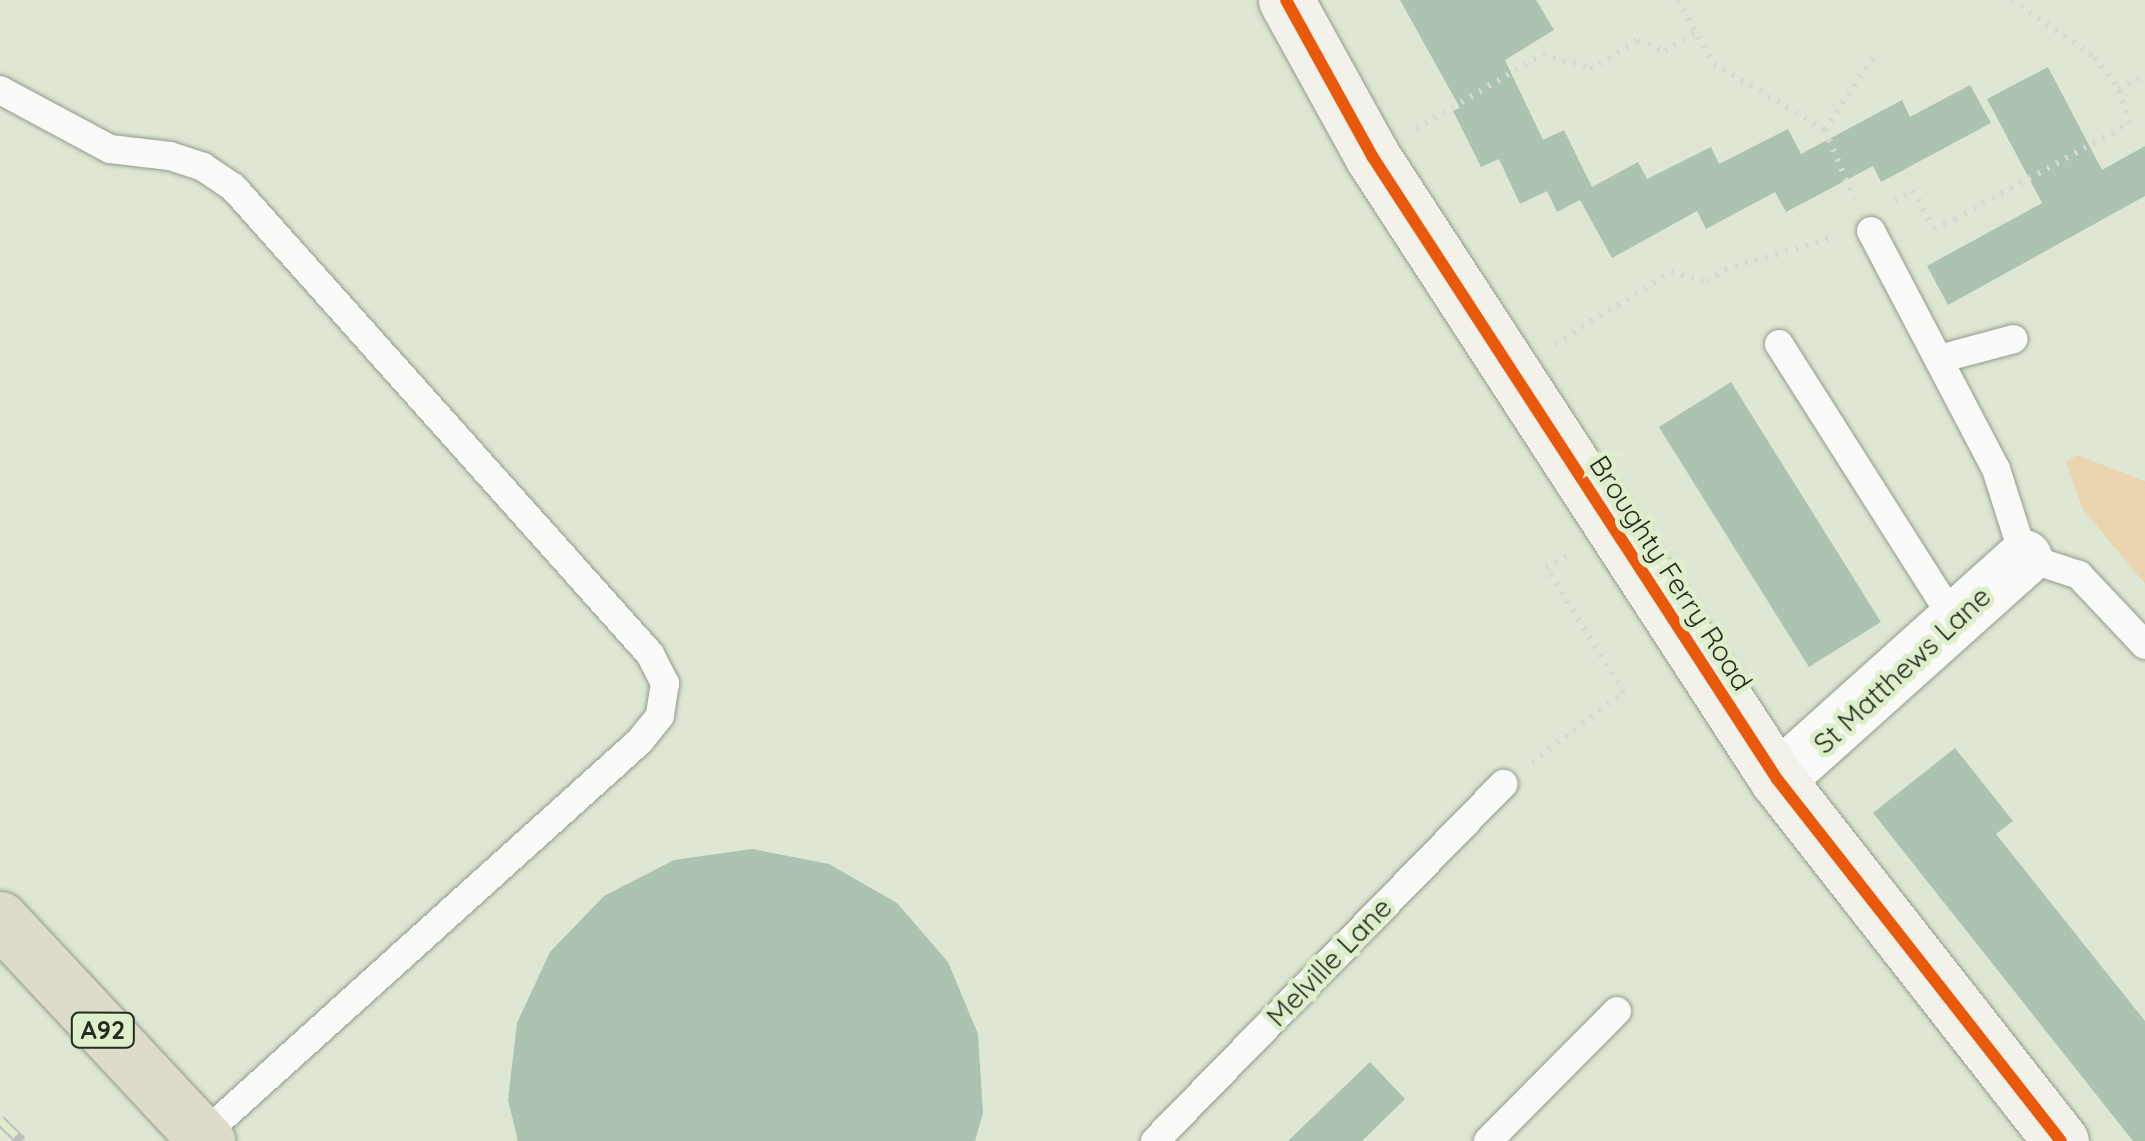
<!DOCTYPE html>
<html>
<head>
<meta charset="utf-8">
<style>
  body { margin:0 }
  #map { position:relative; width:2145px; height:1141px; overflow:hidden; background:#dee7d4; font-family:Quicksand,sans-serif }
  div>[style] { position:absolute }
  .green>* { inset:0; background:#ead5b0 }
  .building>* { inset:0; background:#abc3b0; transform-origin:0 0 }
  .path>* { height:6px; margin-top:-3px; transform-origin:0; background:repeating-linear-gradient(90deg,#d6d9d3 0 2.5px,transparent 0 10.5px) }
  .roads { filter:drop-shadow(0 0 2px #949b8c) drop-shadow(0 0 2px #949b8c) }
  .lane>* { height:28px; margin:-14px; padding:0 14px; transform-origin:14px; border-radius:14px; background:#fafbf9 }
  .street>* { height:55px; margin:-27.5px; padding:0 27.5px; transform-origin:27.5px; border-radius:27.5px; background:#fafbf9 }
  .secondary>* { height:55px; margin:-27.5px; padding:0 27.5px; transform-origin:27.5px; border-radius:27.5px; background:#f2f2ea }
  .highway>* { height:55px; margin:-27.5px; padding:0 27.5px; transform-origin:27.5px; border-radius:27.5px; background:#dddcc9 }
  .rail>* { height:11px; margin-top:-5.5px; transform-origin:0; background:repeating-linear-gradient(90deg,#deefcc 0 22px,#bec1bb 0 44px); box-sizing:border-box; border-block:2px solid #bec1bb }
  .cycleway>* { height:12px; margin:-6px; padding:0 6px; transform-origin:6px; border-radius:6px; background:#e8590c }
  span { translate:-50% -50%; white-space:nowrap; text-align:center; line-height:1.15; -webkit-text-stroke:10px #deefcc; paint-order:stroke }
  .shield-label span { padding:2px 8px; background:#deefcc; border:2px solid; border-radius:8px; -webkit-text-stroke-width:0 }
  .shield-label { font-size:25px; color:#252c1f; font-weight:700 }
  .street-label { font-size:28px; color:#252c1f }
</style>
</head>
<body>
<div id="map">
  <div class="green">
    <i style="clip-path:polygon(2077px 455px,2145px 481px,2145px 584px,2082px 508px,2066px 462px)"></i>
  </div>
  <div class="building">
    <i style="clip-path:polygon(1400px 0,1536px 0,1554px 30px,1505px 60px,1543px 140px,1564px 130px,1592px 187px,1638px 162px,1647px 179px,1711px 147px,1719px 164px,1788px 129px,1801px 154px,1902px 100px,1910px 117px,1970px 85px,1991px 123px,1881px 182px,1873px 166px,1786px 212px,1775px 192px,1706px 229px,1697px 211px,1612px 258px,1580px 200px,1557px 212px,1547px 191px,1520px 204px,1499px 159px,1481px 167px,1453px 111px,1460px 108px)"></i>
    <i style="clip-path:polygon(2048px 67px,2102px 170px,2145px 146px,2145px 196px,1948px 305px,1927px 266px,2042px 203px,1987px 99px)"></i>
    <i style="left:1731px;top:382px;width:283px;height:85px;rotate:58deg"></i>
    <i style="clip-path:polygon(1955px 748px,2013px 821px,1996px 834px,2145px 1021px,2145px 1141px,2133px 1141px,1873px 813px)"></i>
    <i style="clip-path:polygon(752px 849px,829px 864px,897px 903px,948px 962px,978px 1034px,983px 1113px,975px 1141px,518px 1141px,508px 1100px,517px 1023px,550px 952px,604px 896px,674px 860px)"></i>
    <i style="clip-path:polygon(1370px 1062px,1405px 1099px,1362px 1141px,1288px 1141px)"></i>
  </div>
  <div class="path">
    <i style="left:1678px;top:0;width:73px;rotate:60.6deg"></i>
    <i style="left:1714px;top:64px;width:129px;rotate:30.7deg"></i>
    <i style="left:1825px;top:130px;width:75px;rotate:67.2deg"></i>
    <i style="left:2012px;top:0;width:101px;rotate:34.5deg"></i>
    <i style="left:2095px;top:57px;width:39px;rotate:54deg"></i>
    <i style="left:2118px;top:89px;width:30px;rotate:-27deg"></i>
    <i style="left:1416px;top:129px;width:147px;rotate:-30.6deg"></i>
    <i style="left:1543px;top:54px;width:49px;rotate:17.7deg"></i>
    <i style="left:1590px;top:69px;width:56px;rotate:-31.1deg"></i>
    <i style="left:1638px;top:40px;width:29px;rotate:22deg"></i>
    <i style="left:1665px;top:51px;width:36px;rotate:-32deg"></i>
    <i style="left:1825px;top:130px;width:92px;rotate:-56.5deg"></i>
    <i style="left:1895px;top:201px;width:21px;rotate:-31deg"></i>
    <i style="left:1913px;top:190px;width:44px;rotate:61.7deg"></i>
    <i style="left:1934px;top:229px;width:23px;rotate:-25deg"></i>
    <i style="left:1955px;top:219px;width:200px;rotate:-28.7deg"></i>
    <i style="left:2130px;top:123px;width:36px;rotate:-109deg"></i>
    <i style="left:1555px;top:344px;width:137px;rotate:-31.8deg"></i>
    <i style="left:1671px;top:272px;width:37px;rotate:16deg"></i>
    <i style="left:1707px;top:282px;width:22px;rotate:-36deg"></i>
    <i style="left:1725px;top:269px;width:111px;rotate:-16.2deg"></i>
    <i style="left:1532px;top:762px;width:116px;rotate:-37.3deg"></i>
    <i style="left:1624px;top:692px;width:146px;rotate:-122.2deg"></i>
    <i style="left:1546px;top:568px;width:26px;rotate:-31deg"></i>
  </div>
  <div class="roads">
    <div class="lane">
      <i style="left:0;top:90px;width:125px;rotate:28.2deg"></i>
      <i style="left:110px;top:149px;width:60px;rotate:6.7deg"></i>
      <i style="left:170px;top:156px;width:35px;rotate:18deg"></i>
      <i style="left:203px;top:167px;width:36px;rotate:34deg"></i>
      <i style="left:233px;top:187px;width:626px;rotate:48.24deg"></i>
      <i style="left:650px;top:654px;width:33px;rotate:63deg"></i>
      <i style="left:665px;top:683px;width:33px;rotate:99deg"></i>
      <i style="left:660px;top:716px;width:32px;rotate:129deg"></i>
      <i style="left:640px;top:741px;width:590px;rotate:137.96deg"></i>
      <i style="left:1871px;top:231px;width:269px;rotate:62.3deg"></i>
      <i style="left:1996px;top:469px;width:92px;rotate:72.3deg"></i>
      <i style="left:2024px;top:557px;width:58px;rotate:18.1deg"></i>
      <i style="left:2079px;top:575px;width:96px;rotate:46.7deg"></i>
      <i style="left:1779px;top:344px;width:327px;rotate:57.6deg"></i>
      <i style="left:1943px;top:358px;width:73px;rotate:-15deg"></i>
      <i style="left:1155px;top:1141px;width:499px;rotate:-45.7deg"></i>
      <i style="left:1488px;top:1141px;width:183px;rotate:-45.2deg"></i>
    </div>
    <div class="street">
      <i style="left:1777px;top:779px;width:332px;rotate:-41.9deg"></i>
    </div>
    <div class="secondary">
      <i style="left:1286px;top:0;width:178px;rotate:61.1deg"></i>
      <i style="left:1372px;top:156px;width:743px;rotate:56.97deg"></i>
      <i style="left:1777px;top:779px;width:460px;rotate:51.9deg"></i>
    </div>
    <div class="highway">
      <i style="left:0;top:919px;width:304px;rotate:47deg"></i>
    </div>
  </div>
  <div class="rail">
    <i style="left:0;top:1120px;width:30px;rotate:44deg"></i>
  </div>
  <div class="cycleway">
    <i style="left:1286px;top:0;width:178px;rotate:61.1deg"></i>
    <i style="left:1372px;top:156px;width:743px;rotate:56.97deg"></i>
    <i style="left:1777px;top:779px;width:460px;rotate:51.9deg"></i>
  </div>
  <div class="shield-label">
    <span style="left:103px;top:1030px">A92</span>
  </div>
  <div class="street-label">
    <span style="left:1671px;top:573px;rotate:57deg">Broughty Ferry Road</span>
    <span style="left:1902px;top:670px;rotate:-43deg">St Matthews Lane</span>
    <span style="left:1329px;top:962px;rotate:-46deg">Melville Lane</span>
  </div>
</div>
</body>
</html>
